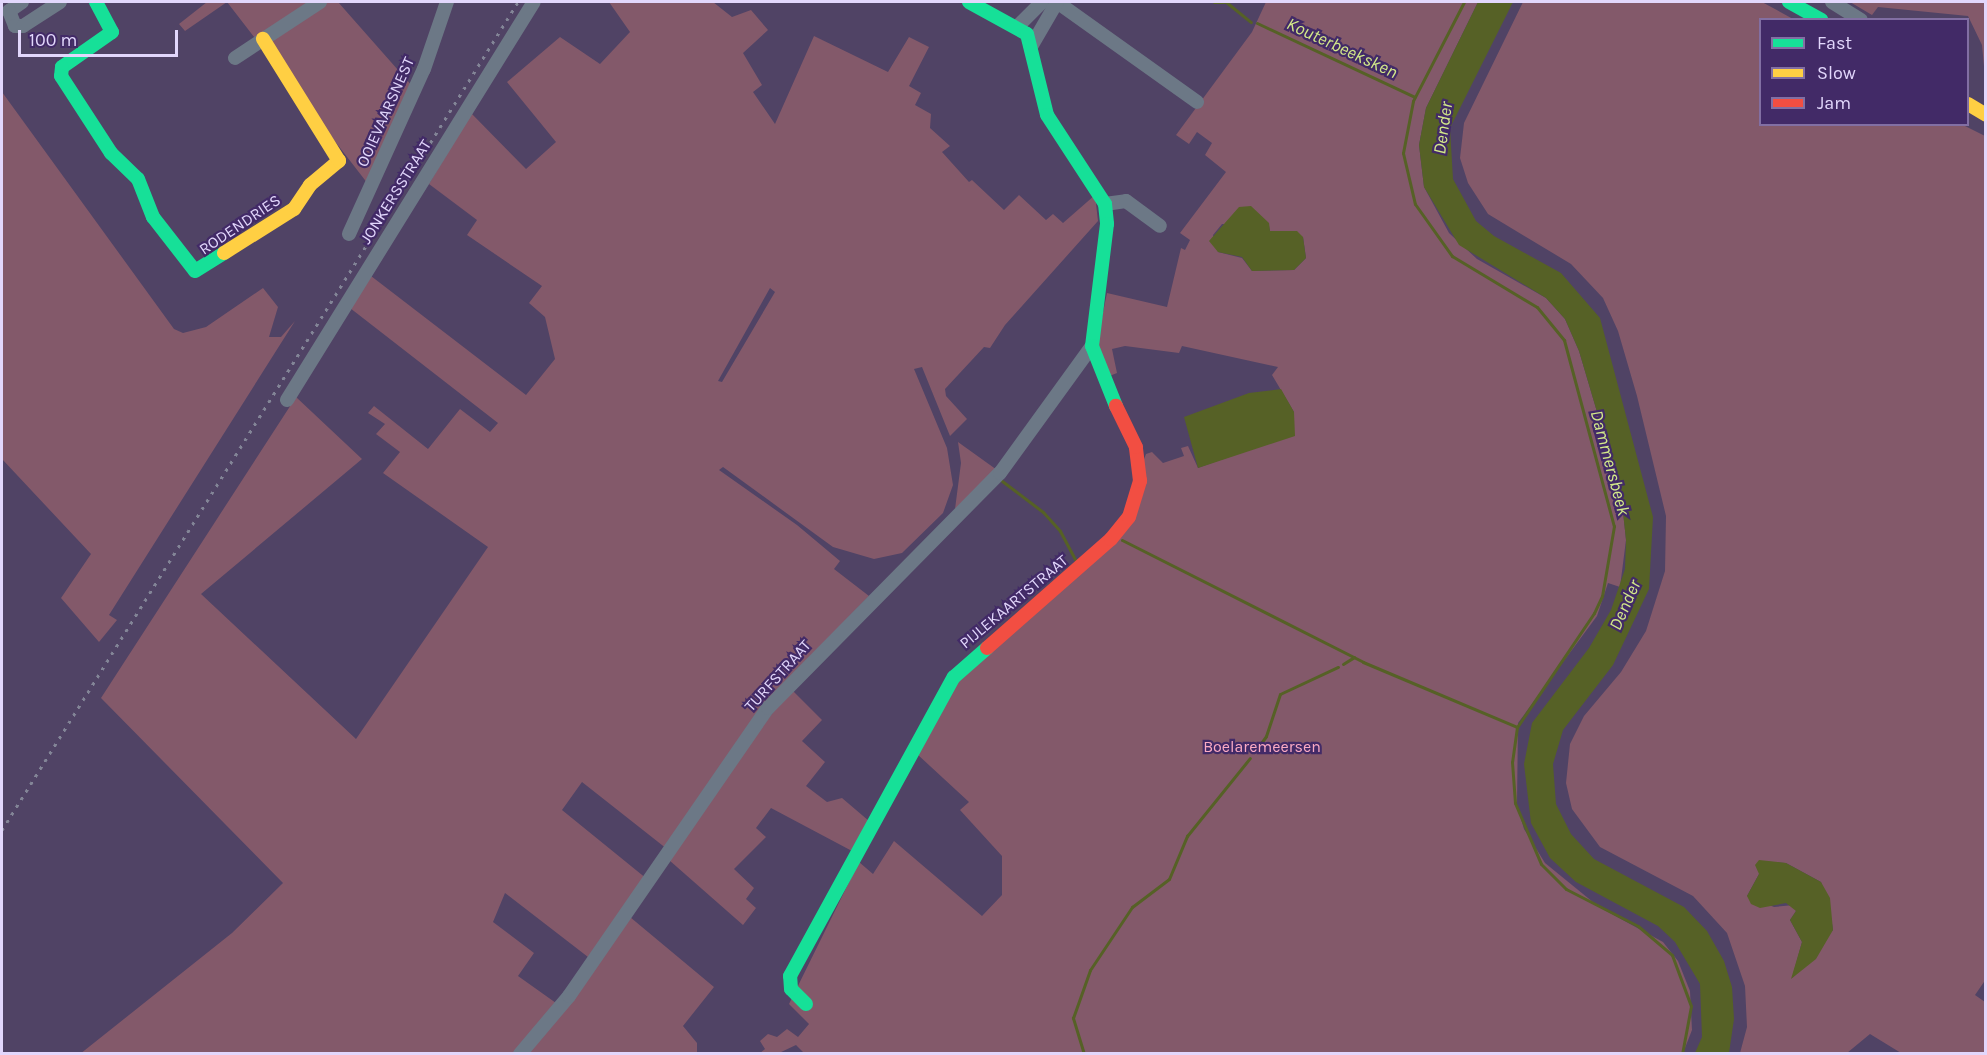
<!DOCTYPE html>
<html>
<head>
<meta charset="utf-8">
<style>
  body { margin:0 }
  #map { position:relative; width:1987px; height:1055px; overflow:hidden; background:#504365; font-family:Karla,sans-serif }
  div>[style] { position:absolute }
  .green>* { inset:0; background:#83596a }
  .water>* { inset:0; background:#566126 }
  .stream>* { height:3px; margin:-1.5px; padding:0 1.5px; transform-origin:1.5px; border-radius:1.5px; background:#566126 }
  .street>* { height:14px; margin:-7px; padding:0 7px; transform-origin:7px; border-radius:7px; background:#6c7886 }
  .fast>* { height:14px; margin:-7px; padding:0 7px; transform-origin:7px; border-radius:7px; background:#16e098 }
  .slow>* { height:14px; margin:-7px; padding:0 7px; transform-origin:7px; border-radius:7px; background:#ffcf43 }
  .jam>* { height:14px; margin:-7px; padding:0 7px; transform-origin:7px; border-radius:7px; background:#f24e42 }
  .rail>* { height:3px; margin-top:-1.5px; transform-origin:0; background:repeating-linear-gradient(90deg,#838597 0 3px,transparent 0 9px) }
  span { translate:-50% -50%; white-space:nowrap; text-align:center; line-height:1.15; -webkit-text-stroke:4.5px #422a67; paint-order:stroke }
  .street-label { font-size:16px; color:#e2d7fc }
  .park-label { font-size:16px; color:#fbabc4 }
  .water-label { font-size:18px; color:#d3e989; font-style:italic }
  .frame { position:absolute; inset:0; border:3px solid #e2d7fc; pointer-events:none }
  .legend { position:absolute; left:1759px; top:18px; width:210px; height:108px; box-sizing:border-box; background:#422a67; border:2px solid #826fa3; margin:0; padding:8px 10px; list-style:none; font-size:18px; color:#e2d7fc }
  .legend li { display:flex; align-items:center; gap:12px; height:30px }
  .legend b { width:30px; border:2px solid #826fa3 }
  .scale { position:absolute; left:18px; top:30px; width:160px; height:27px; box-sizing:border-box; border:3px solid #e2d7fc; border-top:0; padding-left:8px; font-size:18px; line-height:21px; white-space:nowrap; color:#e2d7fc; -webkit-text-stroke:4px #422a67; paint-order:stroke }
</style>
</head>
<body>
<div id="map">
  <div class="green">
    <i style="clip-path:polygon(207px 2px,338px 2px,413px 87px,368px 184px,227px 2px,185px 31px,179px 24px)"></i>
    <i style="clip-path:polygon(evenodd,609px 2px,713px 2px,732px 17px,751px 10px,768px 30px,743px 53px,762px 85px,753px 92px,775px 124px,814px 36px,888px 72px,909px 37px,929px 47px,909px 86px,921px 93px,915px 105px,931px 114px,930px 128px,950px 146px,942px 152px,969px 182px,972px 180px,1004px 210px,1019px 195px,1046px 220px,1053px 214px,1063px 223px,1095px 195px,1098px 221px,1005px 325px,990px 348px,984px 347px,945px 389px,946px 396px,967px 419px,950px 436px,922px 367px,914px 369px,947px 448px,953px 485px,943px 513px,902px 553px,874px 559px,833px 547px,723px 467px,719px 470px,797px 525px,840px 561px,834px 569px,869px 596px,807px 660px,667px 849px,582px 782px,562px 810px,647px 879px,588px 957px,505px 893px,493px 922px,534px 953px,518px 976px,556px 1003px,514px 1053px,80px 1054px,232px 933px,283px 883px,101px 698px,296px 397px,362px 459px,201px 594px,356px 739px,488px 547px,383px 473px,400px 452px,376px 434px,385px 424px,368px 413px,374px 406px,428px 449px,460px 409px,490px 432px,498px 423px,350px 308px,371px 276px,526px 395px,555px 359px,545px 317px,529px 303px,542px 286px,467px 235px,477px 220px,429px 184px,471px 113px,526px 169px,556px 142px,507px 82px,560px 37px,600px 64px,630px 32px,609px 2px,770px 288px,775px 292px,722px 382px,718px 381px,770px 288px)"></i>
    <i style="clip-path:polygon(evenodd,1266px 2px,1478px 2px,1426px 108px,1419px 145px,1424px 187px,1449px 233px,1477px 259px,1546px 298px,1565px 319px,1579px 351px,1621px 493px,1626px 540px,1620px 587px,1608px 583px,1597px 616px,1518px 723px,1517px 805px,1524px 829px,1545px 863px,1599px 907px,1663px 942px,1678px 961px,1690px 991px,1692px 1030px,1683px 1053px,805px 1054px,796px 1045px,779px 1053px,759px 1054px,765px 1049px,760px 1041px,768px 1034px,777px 1037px,787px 1029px,798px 1037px,809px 1024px,789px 1004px,859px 862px,873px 874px,894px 841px,982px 916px,1002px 895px,1002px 856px,960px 810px,969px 802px,917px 754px,958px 681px,1112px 544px,1146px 454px,1152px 452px,1163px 463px,1184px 456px,1181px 448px,1188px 446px,1198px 468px,1231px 456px,1294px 412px,1272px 375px,1278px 367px,1182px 346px,1179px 353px,1125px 346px,1112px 349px,1117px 373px,1107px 377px,1097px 342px,1107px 293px,1167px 307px,1181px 248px,1185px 250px,1190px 240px,1180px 233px,1226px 172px,1205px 155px,1212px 143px,1197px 132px,1189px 144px,1176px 135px,1252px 32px,1266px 2px,1222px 224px,1269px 226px,1270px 231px,1303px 237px,1306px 258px,1294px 270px,1252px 271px,1242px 258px,1218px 252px,1213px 235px,1222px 224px)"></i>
    <i style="clip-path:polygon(evenodd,1523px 2px,1762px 2px,1793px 19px,1760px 20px,1760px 124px,1963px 125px,1985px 136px,1986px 979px,1975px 995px,1985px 1002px,1985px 1053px,1901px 1053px,1870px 1034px,1847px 1053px,1740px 1053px,1747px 1027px,1745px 986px,1727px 933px,1693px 896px,1600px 847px,1572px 809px,1566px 783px,1570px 744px,1584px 716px,1621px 672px,1646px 631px,1665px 571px,1666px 516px,1637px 396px,1618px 331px,1603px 298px,1571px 264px,1488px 214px,1468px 183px,1460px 158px,1464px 123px,1523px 2px,1759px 861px,1786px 863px,1821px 882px,1831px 917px,1833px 930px,1792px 978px,1802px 942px,1790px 920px,1796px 911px,1794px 905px,1774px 907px,1747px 896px,1759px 874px,1759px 861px)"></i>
    <i style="clip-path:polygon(1850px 2px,1985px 2px,1985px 77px,1982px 45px,1968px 16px,1878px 7px,1872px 15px)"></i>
    <i style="clip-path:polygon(2px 92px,174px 329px,183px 333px,206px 327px,263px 288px,278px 307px,269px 337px,281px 337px,295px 321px,109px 615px,117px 620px,99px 642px,61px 598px,91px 554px,2px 459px)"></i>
    <i style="clip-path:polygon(958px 442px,997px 470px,955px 509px,961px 463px)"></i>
    <i style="clip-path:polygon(791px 689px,822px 720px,802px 741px,825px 762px,806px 786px,827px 802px,842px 798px,869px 821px,852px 851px,771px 808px,756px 828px,766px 837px,734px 869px,754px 888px,746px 899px,756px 908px,743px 925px,669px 860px,711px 793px)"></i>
    <i style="clip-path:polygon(630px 917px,714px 987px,683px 1026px,697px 1043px,697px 1053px,524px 1054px)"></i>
  </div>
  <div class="water">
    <i style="clip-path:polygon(1478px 2px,1513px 2px,1450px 128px,1453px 179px,1476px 221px,1494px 236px,1561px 273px,1600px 318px,1653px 517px,1649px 589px,1613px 665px,1563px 730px,1553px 764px,1556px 804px,1571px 834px,1594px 859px,1684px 907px,1707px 931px,1724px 961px,1732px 987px,1734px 1019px,1729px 1053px,1695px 1053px,1702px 1037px,1700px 984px,1675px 942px,1658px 926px,1576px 882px,1550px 858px,1531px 823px,1524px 764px,1532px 723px,1589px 648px,1611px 610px,1625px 569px,1626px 540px,1621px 493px,1579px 351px,1565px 319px,1546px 298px,1459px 245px,1424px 187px,1419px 145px,1426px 108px)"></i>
    <i style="clip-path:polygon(1251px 206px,1269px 223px,1270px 231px,1297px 231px,1303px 237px,1306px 258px,1294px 270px,1252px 271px,1242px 257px,1218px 252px,1209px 241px,1239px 207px)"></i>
    <i style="clip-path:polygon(1281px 389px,1294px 412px,1295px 436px,1198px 468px,1184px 417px,1249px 393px)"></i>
    <i style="clip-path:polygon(1759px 860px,1786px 863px,1821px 882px,1830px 898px,1833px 930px,1816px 959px,1791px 979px,1802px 942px,1790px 920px,1796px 911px,1786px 903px,1760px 908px,1751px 904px,1747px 896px,1759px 874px,1755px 865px)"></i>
  </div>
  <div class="stream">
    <i style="left:1214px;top:2px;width:10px"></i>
    <i style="left:1226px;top:2px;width:32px;rotate:39deg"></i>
    <i style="left:1464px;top:2px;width:111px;rotate:117.3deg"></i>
    <i style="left:1413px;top:101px;width:53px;rotate:100.9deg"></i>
    <i style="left:1403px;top:153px;width:52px;rotate:76.8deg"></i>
    <i style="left:1415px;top:204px;width:64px;rotate:54.6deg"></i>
    <i style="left:1452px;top:256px;width:99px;rotate:31deg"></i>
    <i style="left:1537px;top:307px;width:43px;rotate:50.7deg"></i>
    <i style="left:1564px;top:340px;width:193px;rotate:75deg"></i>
    <i style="left:1614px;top:526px;width:71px;rotate:99.7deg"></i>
    <i style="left:1602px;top:596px;width:19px;rotate:115deg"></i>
    <i style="left:1594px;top:613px;width:138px;rotate:124deg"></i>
    <i style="left:1517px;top:727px;width:35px;rotate:98deg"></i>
    <i style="left:1512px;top:762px;width:41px;rotate:85.8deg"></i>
    <i style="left:1515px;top:803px;width:66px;rotate:66.9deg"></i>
    <i style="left:1541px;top:864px;width:35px;rotate:45deg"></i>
    <i style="left:1566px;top:889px;width:81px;rotate:27.2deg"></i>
    <i style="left:1638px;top:926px;width:45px;rotate:40.5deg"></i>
    <i style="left:1672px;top:955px;width:54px;rotate:69.6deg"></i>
    <i style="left:1691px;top:1006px;width:49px;rotate:100.6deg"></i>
    <i style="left:1257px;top:23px;width:174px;rotate:25.1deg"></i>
    <i style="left:1002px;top:481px;width:51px;rotate:37.1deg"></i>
    <i style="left:1043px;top:512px;width:25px;rotate:48deg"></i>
    <i style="left:1060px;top:531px;width:32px;rotate:62deg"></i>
    <i style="left:1122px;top:540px;width:270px;rotate:26.8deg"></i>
    <i style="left:1363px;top:662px;width:167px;rotate:22.9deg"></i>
    <i style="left:1343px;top:664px;width:13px;rotate:-32deg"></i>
    <i style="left:1256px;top:750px;width:17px;rotate:-54deg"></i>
    <i style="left:1266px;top:736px;width:44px;rotate:-71.6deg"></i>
    <i style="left:1280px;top:694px;width:64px;rotate:-25deg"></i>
    <i style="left:1084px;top:1054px;width:38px;rotate:-107deg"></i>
    <i style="left:1073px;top:1018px;width:51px;rotate:-70.5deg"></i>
    <i style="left:1090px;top:970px;width:76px;rotate:-56.3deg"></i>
    <i style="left:1132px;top:907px;width:46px;rotate:-37.1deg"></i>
    <i style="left:1169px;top:879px;width:47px;rotate:-67.3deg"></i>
    <i style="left:1187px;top:836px;width:100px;rotate:-51.1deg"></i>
  </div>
  <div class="street">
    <i style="left:22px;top:2px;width:16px;rotate:145deg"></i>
    <i style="left:9px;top:11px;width:16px;rotate:68deg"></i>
    <i style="left:15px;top:26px;width:8px"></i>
    <i style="left:23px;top:26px;width:44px;rotate:-33deg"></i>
    <i style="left:1057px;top:2px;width:172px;rotate:35.5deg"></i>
    <i style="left:1832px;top:2px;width:34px;rotate:32deg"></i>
    <i style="left:1017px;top:27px;width:35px;rotate:-45deg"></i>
    <i style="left:1032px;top:45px;width:50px;rotate:-59.8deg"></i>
    <i style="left:235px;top:58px;width:102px;rotate:-33.4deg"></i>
    <i style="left:1105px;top:204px;width:21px;rotate:-8deg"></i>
    <i style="left:1126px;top:201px;width:42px;rotate:36.3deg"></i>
    <i style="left:349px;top:234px;width:181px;rotate:-65.6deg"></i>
    <i style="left:424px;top:69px;width:71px;rotate:-71.1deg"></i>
    <i style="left:287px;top:400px;width:468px;rotate:-58.2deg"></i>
    <i style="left:520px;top:1054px;width:76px;rotate:-49.8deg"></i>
    <i style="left:569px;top:996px;width:350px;rotate:-55.4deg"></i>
    <i style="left:768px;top:708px;width:330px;rotate:-45.4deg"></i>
    <i style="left:1000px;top:473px;width:157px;rotate:-54.1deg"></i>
  </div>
  <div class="fast">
    <i style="left:96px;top:2px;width:34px;rotate:62deg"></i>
    <i style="left:112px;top:32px;width:61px;rotate:145deg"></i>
    <i style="left:62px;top:67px;width:9px;rotate:96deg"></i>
    <i style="left:61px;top:76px;width:92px;rotate:57deg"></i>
    <i style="left:111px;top:153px;width:37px;rotate:44deg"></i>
    <i style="left:138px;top:179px;width:41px;rotate:68.5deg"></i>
    <i style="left:153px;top:217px;width:68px;rotate:52.1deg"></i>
    <i style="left:195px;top:271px;width:34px;rotate:-32deg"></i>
    <i style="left:969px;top:2px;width:66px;rotate:28.9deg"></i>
    <i style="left:1027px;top:34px;width:83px;rotate:76.1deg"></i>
    <i style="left:1047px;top:115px;width:106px;rotate:56.9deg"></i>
    <i style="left:1105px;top:204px;width:20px;rotate:84deg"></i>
    <i style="left:1107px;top:224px;width:123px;rotate:97deg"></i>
    <i style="left:1092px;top:346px;width:65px;rotate:68.2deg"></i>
    <i style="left:1789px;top:2px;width:37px;rotate:29deg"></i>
    <i style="left:806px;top:1004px;width:21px;rotate:-135deg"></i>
    <i style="left:791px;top:989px;width:13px;rotate:-94deg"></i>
    <i style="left:790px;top:976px;width:341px;rotate:-61.3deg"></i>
    <i style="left:954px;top:677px;width:44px;rotate:-41.3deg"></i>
  </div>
  <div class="slow">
    <i style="left:1968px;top:104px;width:21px;rotate:31deg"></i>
    <i style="left:224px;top:253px;width:83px;rotate:-32.2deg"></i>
    <i style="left:294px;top:209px;width:29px;rotate:-56deg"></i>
    <i style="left:310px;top:185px;width:38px;rotate:-40deg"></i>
    <i style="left:339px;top:161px;width:144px;rotate:-121.9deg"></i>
  </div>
  <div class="jam">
    <i style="left:987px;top:648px;width:165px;rotate:-41.3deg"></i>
    <i style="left:1111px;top:539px;width:28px;rotate:-51deg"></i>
    <i style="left:1129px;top:517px;width:38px;rotate:-73deg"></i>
    <i style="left:1140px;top:481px;width:34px;rotate:-97deg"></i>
    <i style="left:1136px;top:447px;width:46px;rotate:-116deg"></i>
  </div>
  <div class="rail">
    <i style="left:2px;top:830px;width:976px;rotate:-58.07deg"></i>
  </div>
  <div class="street-label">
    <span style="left:386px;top:112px;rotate:-66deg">OOIEVAARSNEST</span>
    <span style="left:396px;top:192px;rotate:-58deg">JONKERSSTRAAT</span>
    <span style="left:240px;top:225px;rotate:-34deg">RODENDRIES</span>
    <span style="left:1014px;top:602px;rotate:-40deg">PIJLEKAARTSTRAAT</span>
    <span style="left:778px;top:676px;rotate:-48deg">TURFSTRAAT</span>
  </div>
  <div class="park-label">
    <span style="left:1262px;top:747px">Boelaremeersen</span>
  </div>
  <div class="water-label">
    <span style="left:1342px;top:48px;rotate:25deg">Kouterbeeksken</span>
    <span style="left:1443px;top:128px;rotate:-82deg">Dender</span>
    <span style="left:1610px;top:463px;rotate:75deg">Dammersbeek</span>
    <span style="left:1625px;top:605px;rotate:-66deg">Dender</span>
  </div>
  <div class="frame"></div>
  <ul class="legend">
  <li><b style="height:8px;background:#16e098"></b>Fast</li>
  <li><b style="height:8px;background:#ffcf43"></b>Slow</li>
  <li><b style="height:8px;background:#f24e42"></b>Jam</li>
  </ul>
  <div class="scale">100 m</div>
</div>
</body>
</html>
